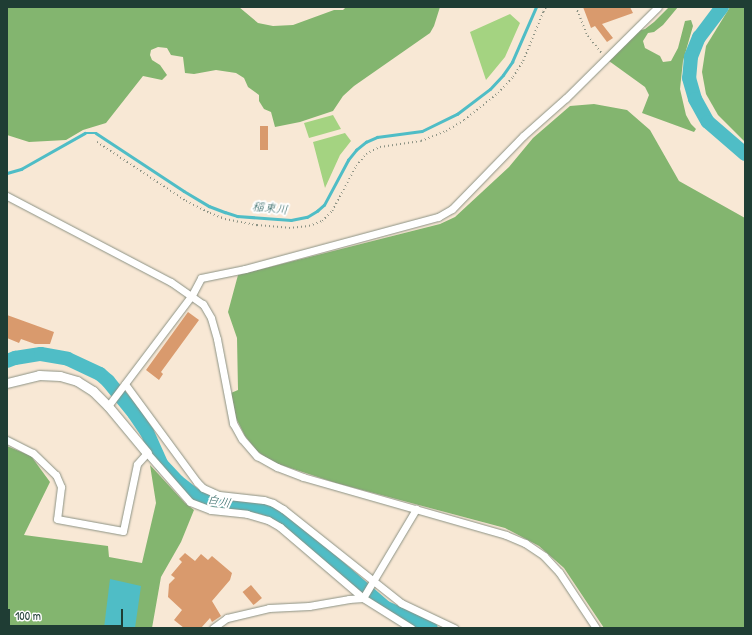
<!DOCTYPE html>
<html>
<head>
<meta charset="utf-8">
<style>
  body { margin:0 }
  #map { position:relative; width:752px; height:635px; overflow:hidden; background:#f8e8d5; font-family:"Patrick Hand","Klee One",sans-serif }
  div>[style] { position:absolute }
  .green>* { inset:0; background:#a4d381 }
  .forest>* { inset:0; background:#83b56f }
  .water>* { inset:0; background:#4fbdc6 }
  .stream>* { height:2.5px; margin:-1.25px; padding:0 1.25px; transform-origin:1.25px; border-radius:1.25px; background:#4fbdc6 }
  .river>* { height:14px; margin:-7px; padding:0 7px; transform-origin:7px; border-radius:7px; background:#4fbdc6 }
  .building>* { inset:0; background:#d99a6d; transform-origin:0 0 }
  .path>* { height:1.5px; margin-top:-0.75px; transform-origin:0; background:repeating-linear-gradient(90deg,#8c9284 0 1px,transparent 0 4px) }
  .roads { filter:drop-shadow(0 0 1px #8c9284) drop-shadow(0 0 1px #8c9284) }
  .minor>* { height:7px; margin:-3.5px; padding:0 3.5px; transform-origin:3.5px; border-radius:3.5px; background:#fff }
  .tertiary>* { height:9px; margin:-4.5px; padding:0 4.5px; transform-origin:4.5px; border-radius:4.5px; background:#fff }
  span { translate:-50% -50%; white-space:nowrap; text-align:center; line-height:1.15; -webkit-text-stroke:4px #fff; paint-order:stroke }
  .water-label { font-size:12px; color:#2d6360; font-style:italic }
  .frame { position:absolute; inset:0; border:8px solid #1f3d34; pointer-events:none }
  .scale { position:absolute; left:8px; top:609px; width:115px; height:18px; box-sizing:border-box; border:2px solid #1f3d34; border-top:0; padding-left:5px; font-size:12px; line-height:14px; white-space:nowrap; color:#1f3d34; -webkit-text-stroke:3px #fff; paint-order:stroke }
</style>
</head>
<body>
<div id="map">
  <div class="green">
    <i style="clip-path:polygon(510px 14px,520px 23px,516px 32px,505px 57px,486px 80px,470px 32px)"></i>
    <i style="clip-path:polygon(333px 115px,341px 129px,309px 138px,304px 123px)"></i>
    <i style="clip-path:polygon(345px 133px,351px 141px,340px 155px,325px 188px,313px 142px)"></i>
  </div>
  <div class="forest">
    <i style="clip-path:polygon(7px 7px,239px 7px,258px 23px,273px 26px,293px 25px,334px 10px,343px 10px,346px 7px,440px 7px,434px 26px,430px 33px,354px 86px,343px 96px,333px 111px,300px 122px,275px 127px,271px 112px,264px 109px,259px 101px,259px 95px,248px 87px,244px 78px,236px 73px,216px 70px,194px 74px,185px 73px,183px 57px,171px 55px,167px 48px,158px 47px,151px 50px,150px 55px,152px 60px,160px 65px,167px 75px,162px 80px,143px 76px,106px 123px,83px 130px,66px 140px,29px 142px,7px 135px)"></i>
    <i style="clip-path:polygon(669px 7px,678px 7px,663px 25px,654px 32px,648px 33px,643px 41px,645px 48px,660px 56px,663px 62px,671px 61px,678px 48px,685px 21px,691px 20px,693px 26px,683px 61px,680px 89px,686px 115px,691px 124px,696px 129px,694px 132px,642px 113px,649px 95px,645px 87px,609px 61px,637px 31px,645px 29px,654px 22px)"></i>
    <i style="clip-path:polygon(730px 7px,745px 7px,745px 142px,718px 115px,706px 94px,702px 72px,706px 46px)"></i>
    <i style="clip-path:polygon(594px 104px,627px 110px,650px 130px,679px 181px,745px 218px,745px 628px,604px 628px,564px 568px,539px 546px,505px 528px,336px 483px,272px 462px,257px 451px,245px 436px,236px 418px,231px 393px,238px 390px,237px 338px,228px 312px,238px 275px,440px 224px,455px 217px,509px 167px,533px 138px,570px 106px)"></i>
    <i style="clip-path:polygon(7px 446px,31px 456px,50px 482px,24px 535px,108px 546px,109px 557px,142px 563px,156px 503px,150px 465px,185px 503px,194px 510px,181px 542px,161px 577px,152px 628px,7px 628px)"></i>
  </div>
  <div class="water">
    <i style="clip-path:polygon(110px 579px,141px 586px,135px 628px,104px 628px)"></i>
  </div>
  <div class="stream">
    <i style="left:7px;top:173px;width:15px;rotate:-16deg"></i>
    <i style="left:21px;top:169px;width:73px;rotate:-29.4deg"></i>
    <i style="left:85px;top:133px;width:11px"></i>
    <i style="left:96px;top:133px;width:105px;rotate:33.4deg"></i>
    <i style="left:184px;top:191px;width:29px;rotate:31deg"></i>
    <i style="left:209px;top:206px;width:17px;rotate:21deg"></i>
    <i style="left:225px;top:212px;width:13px;rotate:18deg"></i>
    <i style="left:237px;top:216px;width:54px;rotate:4.2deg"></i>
    <i style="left:291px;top:220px;width:16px;rotate:-11deg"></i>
    <i style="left:307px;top:217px;width:12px;rotate:-31deg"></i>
    <i style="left:317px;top:211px;width:9px;rotate:-41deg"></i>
    <i style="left:324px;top:205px;width:51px;rotate:-61.9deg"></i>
    <i style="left:348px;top:160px;width:13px;rotate:-51deg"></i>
    <i style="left:356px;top:150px;width:13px;rotate:-39deg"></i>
    <i style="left:366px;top:142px;width:12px;rotate:-24deg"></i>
    <i style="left:377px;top:137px;width:45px;rotate:-7.6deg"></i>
    <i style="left:422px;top:131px;width:39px;rotate:-26deg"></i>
    <i style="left:457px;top:114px;width:41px;rotate:-37.1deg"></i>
    <i style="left:490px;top:89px;width:19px;rotate:-47deg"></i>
    <i style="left:503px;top:75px;width:16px;rotate:-55deg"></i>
    <i style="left:512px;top:62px;width:60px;rotate:-66.4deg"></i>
  </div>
  <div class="river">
    <i style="left:722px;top:7px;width:38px;rotate:127deg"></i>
    <i style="left:699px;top:37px;width:22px;rotate:112deg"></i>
    <i style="left:691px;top:57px;width:21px;rotate:95deg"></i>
    <i style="left:689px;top:78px;width:22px;rotate:74deg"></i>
    <i style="left:695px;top:99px;width:26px;rotate:61deg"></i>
    <i style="left:708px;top:122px;width:49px;rotate:40.9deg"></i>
    <i style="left:7px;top:361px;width:9px;rotate:-21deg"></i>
    <i style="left:15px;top:358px;width:26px;rotate:-9deg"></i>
    <i style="left:41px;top:354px;width:27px;rotate:10deg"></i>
    <i style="left:68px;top:359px;width:35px;rotate:25deg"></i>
    <i style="left:100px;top:374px;width:11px;rotate:41deg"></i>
    <i style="left:108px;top:381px;width:41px;rotate:50.9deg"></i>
    <i style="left:134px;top:413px;width:23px;rotate:56deg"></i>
    <i style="left:147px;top:432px;width:36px;rotate:66deg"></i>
    <i style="left:162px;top:465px;width:23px;rotate:47deg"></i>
    <i style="left:178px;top:482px;width:23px;rotate:38deg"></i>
    <i style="left:196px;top:496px;width:16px;rotate:18deg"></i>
    <i style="left:211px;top:501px;width:50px;rotate:6.8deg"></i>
    <i style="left:261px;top:507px;width:15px;rotate:20deg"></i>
    <i style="left:275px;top:512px;width:147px;rotate:40.9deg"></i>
    <i style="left:386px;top:608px;width:49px;rotate:24deg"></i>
  </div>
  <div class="building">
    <i style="clip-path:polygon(583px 7px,630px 7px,633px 13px,602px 24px,613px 38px,607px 42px,595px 26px,591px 28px)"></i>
    <i style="left:260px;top:126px;width:8px;height:24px"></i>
    <i style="clip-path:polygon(188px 312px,199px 320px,161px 372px,163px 374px,159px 380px,146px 370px)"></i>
    <i style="clip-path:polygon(7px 315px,54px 332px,50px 344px,35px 344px,21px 339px,19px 343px,7px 338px)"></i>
    <i style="clip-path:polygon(185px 553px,195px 561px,201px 554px,208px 560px,212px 556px,232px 573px,230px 580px,212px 601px,221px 616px,212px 622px,210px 618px,201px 628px,184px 628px,174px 620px,182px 610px,168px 597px,169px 584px,175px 578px,171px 575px,182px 562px,179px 559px)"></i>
    <i style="left:251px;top:585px;width:17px;height:11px;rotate:50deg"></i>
  </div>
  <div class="path">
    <i style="left:576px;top:7px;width:31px;rotate:68deg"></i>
    <i style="left:588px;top:36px;width:22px;rotate:51deg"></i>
    <i style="left:97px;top:142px;width:107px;rotate:33.5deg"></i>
    <i style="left:186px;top:201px;width:27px;rotate:27deg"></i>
    <i style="left:210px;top:213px;width:16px;rotate:22deg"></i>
    <i style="left:225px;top:219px;width:33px;rotate:11deg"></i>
    <i style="left:257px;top:225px;width:32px;rotate:5deg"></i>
    <i style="left:289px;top:228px;width:20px;rotate:-6deg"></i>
    <i style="left:309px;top:226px;width:14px;rotate:-21deg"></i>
    <i style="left:322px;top:221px;width:14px;rotate:-45deg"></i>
    <i style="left:332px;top:211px;width:51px;rotate:-61.9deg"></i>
    <i style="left:356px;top:166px;width:16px;rotate:-50deg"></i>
    <i style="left:366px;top:154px;width:16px;rotate:-27deg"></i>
    <i style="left:380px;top:147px;width:41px;rotate:-8.3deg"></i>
    <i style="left:421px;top:141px;width:27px;rotate:-22deg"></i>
    <i style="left:446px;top:131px;width:21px;rotate:-31deg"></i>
    <i style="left:464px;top:120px;width:43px;rotate:-38.5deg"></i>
    <i style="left:498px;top:93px;width:22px;rotate:-47deg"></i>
    <i style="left:513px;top:77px;width:19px;rotate:-58deg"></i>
    <i style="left:523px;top:61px;width:53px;rotate:-67.8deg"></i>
    <i style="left:543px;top:12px;width:6px;rotate:-59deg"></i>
  </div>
  <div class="roads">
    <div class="minor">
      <i style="left:7px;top:196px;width:185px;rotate:27.7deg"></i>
      <i style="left:171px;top:282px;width:39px;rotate:35deg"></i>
      <i style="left:203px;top:304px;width:16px;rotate:60deg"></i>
      <i style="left:211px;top:318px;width:22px;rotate:74deg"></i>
      <i style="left:217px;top:339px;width:86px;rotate:79.2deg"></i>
      <i style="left:233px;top:423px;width:18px;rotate:61deg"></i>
      <i style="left:242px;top:439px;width:23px;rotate:49deg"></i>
      <i style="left:257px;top:456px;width:23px;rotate:29deg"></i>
      <i style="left:277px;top:467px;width:28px;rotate:21deg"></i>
      <i style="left:303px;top:477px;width:211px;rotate:15.9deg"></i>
      <i style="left:506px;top:535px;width:21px;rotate:23deg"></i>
      <i style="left:525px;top:543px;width:23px;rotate:34deg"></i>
      <i style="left:544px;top:556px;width:22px;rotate:47deg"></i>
      <i style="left:559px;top:572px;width:67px;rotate:56.5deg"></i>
      <i style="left:125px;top:384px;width:122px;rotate:53.7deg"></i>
      <i style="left:197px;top:482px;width:8px;rotate:45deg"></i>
      <i style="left:203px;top:488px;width:17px;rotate:24deg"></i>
      <i style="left:219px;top:495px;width:45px;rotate:6.3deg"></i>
      <i style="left:264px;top:500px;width:9px;rotate:18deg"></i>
      <i style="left:273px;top:503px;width:12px;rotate:31deg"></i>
      <i style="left:283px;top:509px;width:151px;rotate:38.5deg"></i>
      <i style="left:401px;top:603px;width:59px;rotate:25.3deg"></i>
      <i style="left:108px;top:406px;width:139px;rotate:-52.9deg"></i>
      <i style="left:192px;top:295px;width:19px;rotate:-62deg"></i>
      <i style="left:201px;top:278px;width:45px;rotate:-11.6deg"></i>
      <i style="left:245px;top:269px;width:200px;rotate:-15.1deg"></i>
      <i style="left:438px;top:217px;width:16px;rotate:-30deg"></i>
      <i style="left:452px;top:209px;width:102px;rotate:-45.8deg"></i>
      <i style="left:523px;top:136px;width:57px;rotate:-41.5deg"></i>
      <i style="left:566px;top:98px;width:129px;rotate:-44.7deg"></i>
      <i style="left:7px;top:440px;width:29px;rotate:27deg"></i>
      <i style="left:33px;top:453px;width:32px;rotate:44deg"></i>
      <i style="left:56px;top:475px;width:13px;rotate:67deg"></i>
      <i style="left:61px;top:487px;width:32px;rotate:97deg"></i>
      <i style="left:57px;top:519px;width:67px;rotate:10.3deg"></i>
      <i style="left:123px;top:531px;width:68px;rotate:-78.2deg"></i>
      <i style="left:137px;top:464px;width:15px;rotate:-48deg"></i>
      <i style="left:147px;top:453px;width:65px;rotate:48.7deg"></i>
      <i style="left:190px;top:502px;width:22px;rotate:21deg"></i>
      <i style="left:211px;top:510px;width:36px;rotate:6deg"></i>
      <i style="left:247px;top:514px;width:22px;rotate:16deg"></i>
      <i style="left:268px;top:520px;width:14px;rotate:30deg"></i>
      <i style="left:280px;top:527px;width:109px;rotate:40.5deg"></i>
      <i style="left:363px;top:598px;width:57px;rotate:32deg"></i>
      <i style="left:363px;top:598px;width:104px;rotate:-59.2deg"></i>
      <i style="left:213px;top:628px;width:17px;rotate:-36deg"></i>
      <i style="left:227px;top:618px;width:43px;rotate:-13.4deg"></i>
      <i style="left:269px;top:608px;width:40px;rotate:-2.9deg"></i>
      <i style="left:309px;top:606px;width:41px;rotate:-9.9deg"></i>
      <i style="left:349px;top:599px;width:14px;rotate:-4deg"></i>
    </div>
    <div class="tertiary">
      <i style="left:7px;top:383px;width:33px;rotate:-14deg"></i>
      <i style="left:39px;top:375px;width:21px;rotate:3deg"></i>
      <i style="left:60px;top:376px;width:18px;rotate:16deg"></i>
      <i style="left:77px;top:381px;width:19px;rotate:32deg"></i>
      <i style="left:93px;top:391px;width:21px;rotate:45deg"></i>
      <i style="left:108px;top:406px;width:61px;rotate:50.3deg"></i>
    </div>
  </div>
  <div class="water-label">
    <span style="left:270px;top:208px;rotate:6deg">稲束川</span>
    <span style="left:219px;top:501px;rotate:11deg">白川</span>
  </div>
  <div class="frame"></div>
  <div class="scale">100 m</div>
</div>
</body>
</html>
